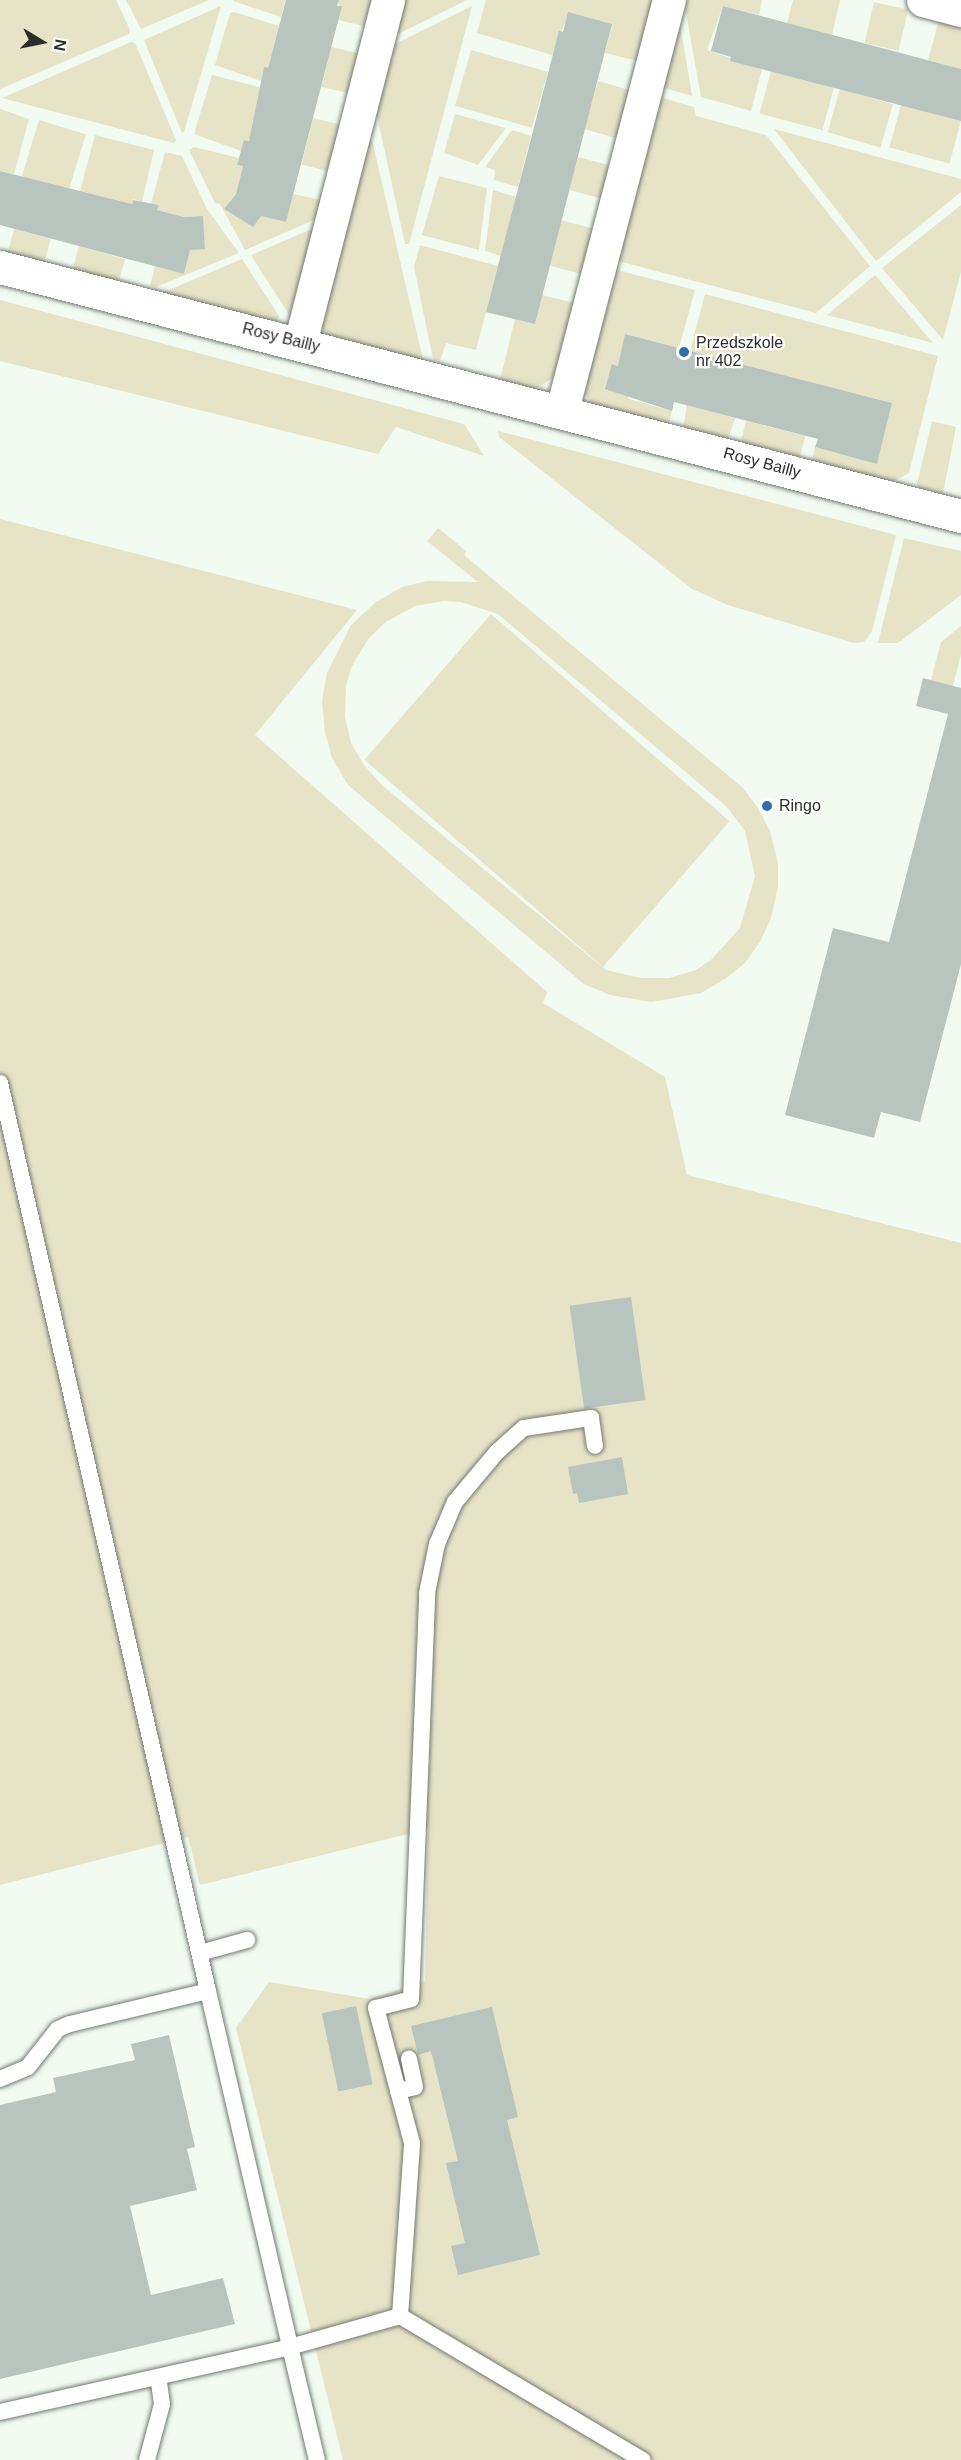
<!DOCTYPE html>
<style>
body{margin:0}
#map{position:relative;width:961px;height:2460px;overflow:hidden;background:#f1fbf1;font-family:Arial,sans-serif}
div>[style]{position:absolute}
.green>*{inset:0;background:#e6e3c7;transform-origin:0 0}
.building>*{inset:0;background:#b8c5be;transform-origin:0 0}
.roads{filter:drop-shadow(0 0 2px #727a71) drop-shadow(0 0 2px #727a71)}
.service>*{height:16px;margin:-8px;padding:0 8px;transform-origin:8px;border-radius:8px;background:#fff}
.minor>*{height:33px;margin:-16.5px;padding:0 16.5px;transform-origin:16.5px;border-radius:16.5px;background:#fff}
.dots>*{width:16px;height:16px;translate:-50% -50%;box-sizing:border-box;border:3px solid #fff;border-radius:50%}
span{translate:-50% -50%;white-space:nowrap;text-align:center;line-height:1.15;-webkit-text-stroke:4.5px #fff;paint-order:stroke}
.street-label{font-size:16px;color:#2a2d29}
.poi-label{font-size:16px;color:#2a2d29}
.left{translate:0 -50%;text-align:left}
.north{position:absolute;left:12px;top:12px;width:60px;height:60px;-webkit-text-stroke:4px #fff;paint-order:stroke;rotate:100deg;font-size:16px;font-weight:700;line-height:24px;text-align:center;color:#2a2d29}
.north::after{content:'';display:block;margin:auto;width:21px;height:27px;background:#2a2d29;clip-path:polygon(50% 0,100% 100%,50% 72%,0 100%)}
</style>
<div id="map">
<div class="green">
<i style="clip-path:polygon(0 0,116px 0,130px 30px,129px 34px,0 89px)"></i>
<i style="clip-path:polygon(126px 0,209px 0,141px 29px)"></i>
<i style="clip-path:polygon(286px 0,281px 17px,233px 1px,233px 0)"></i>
<i style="clip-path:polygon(339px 0,378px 0,368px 27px,338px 20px)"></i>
<i style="clip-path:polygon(403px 0,467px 0,394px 36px)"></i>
<i style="clip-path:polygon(486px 0,658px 0,638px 61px,605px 53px,612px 24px,569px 13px,552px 55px,477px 33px)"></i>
<i style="clip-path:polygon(687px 0,762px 0,759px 15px,723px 6px,707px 50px,762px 69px,751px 111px,701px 97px,685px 7px)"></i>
<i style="clip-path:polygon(793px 0,840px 0,832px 35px,787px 23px)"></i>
<i style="left:874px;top:2px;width:35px;height:42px;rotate:13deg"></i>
<i style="clip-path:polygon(221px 6px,184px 132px,182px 133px,144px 40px)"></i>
<i style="clip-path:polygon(472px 6px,409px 244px,405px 244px,376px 111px,391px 46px)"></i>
<i style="clip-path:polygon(234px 12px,279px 26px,268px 68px,264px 68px,261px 81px,215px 65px,230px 13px)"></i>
<i style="clip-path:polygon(939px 20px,961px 23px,961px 69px,928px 60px)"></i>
<i style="clip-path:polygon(680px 24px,692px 95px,692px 96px,664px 88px)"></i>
<i style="clip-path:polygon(131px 42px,135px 43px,176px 140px,174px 143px,2px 98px)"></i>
<i style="left:331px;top:47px;width:28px;height:41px;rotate:13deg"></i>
<i style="left:471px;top:50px;width:80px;height:58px;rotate:16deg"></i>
<i style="left:771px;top:71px;width:65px;height:44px;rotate:15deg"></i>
<i style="clip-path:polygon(212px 75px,259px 87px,262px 93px,249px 141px,244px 140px,241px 151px,194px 134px)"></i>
<i style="left:598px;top:81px;width:35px;height:50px;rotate:16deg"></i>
<i style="left:840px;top:89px;width:55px;height:45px;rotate:16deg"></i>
<i style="clip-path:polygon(662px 98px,694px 107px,696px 116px,766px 135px,870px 266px,816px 313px,618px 261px)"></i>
<i style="left:901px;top:105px;width:62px;height:44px;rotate:15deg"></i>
<i style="clip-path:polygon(0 109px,29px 119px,14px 174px,0 171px)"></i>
<i style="clip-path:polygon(455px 114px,506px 128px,478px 165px,444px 153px)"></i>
<i style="left:313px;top:118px;width:30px;height:48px;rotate:14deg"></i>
<i style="left:39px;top:120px;width:49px;height:59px;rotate:17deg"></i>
<i style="clip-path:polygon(774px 129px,961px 179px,961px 192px,876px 261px)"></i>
<i style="clip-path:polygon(512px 130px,531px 136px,518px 187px,494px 180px,495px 170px,485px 167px)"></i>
<i style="clip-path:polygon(95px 135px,154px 150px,142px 202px,133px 199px,132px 204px,80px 191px)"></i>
<i style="clip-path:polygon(367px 139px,372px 140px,424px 364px,330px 339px,320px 325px)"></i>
<i style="clip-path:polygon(194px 147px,239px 158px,237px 165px,243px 166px,236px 194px,224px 209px,253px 226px,261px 216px,286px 222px,293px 194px,321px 200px,321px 217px,245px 250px,220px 204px,215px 203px,189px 150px)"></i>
<i style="clip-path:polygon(165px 152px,182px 156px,207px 209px,239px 253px,156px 287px,150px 286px,155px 266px,184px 274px,190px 250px,205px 248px,202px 216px,184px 217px,157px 210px,158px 205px,151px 204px)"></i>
<i style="left:578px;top:157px;width:35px;height:34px;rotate:15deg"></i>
<i style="clip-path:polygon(439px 176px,487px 188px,479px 250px,422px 235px)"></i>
<i style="clip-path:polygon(493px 190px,516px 197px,501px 256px,485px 251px)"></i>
<i style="clip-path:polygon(961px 205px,961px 272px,943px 340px,882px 268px)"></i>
<i style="left:561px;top:220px;width:35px;height:47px;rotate:15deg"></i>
<i style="clip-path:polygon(319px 226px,291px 318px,251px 255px)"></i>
<i style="left:14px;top:229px;width:38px;height:29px;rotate:15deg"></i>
<i style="clip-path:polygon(420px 245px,498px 266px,476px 350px,446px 343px,440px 361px,433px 359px,414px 267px)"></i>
<i style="left:79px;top:246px;width:48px;height:28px;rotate:16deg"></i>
<i style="clip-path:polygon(242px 259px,279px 316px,277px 322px,271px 324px,157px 295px)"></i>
<i style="clip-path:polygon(617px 270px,695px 290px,679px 348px,625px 334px,620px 366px,612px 364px,629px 399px,672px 411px,668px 428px,591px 403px,584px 392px)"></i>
<i style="clip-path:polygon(875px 275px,933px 343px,827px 315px)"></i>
<i style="clip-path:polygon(705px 294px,938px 356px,909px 473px,892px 482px,812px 461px,815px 447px,877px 463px,892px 403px,690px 351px)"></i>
<i style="clip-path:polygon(542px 295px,575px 303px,557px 375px,539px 387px,523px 390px,499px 384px,515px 319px,535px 324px)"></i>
<i style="clip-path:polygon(0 300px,464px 424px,484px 456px,396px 427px,378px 454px,0 361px)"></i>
<i style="clip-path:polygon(687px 405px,735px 418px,728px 440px,683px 430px)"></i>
<i style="left:746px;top:421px;width:61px;height:26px;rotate:14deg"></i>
<i style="clip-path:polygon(932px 421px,956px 427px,943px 494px,919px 489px,917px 484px)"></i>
<i style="clip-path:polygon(498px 431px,896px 535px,872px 631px,864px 642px,854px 643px,728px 605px,692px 589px,499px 437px)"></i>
<i style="clip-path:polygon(0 519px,357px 610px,255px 735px,547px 992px,543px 1003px,665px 1077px,687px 1175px,961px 1243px,961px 2460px,343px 2460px,236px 2028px,269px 1982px,370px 1999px,425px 1981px,428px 1829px,200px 1885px,188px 1837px,0 1885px)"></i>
<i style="clip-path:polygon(evenodd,438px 528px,466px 551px,464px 555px,743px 788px,758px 808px,770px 831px,778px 863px,778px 887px,771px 918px,760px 942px,745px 963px,725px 979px,701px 993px,651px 1002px,610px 995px,584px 984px,348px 785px,332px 758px,325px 732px,322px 701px,327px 673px,351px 625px,376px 602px,402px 587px,427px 581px,478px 582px,427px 541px,438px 528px,444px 601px,461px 602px,498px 614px,727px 807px,745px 831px,755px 876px,740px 928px,712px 959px,696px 970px,669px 978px,641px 978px,606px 970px,383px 786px,364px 765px,351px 743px,345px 717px,346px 686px,352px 666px,369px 638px,386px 622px,415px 606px,444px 601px)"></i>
<i style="clip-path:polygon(904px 538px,961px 551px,961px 595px,898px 643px,878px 643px)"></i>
<i style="left:491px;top:614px;width:316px;height:193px;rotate:41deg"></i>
<i style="clip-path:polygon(961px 626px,961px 655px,953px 686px,931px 680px,941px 642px)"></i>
</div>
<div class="building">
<i style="clip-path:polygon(286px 0,339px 0,337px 6px,342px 6px,286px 222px,261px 216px,253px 227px,224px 209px,236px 194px,243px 166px,237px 165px,244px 140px,249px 141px,264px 67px,268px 68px)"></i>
<i style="clip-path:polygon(723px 6px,961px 69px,961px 121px,730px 61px,731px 57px,711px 51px)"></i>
<i style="clip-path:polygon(568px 12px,612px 24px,535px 324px,486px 312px,559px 31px,563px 32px)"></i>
<i style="clip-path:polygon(0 171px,132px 204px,133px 200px,159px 205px,157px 210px,184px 217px,203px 216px,205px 249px,190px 250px,184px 274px,0 225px)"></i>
<i style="clip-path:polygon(625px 334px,892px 403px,877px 464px,815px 447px,818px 439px,674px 402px,672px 411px,605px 389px,612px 364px,618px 366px)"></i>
<i style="clip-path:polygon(923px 678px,961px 688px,961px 964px,920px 1122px,881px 1112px,874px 1138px,785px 1115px,833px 928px,889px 942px,948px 714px,916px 706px)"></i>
<i style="left:631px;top:1297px;width:104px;height:62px;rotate:82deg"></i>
<i style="clip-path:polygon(622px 1457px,628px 1494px,579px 1503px,577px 1493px,573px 1494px,568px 1467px)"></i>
<i style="left:356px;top:2006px;width:80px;height:35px;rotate:78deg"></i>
<i style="clip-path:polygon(492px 2007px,518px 2117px,507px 2120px,540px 2255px,458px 2275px,451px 2246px,465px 2243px,446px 2163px,458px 2161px,431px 2051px,418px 2055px,411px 2026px)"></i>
<i style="clip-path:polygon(169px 2035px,195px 2147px,187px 2149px,197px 2190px,130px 2206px,151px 2295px,223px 2278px,235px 2324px,0 2379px,0 2105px,56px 2092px,53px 2078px,135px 2060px,131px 2044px)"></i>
</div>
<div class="roads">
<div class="service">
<i style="left:0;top:1083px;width:932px;rotate:77.1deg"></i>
<i style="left:200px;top:1953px;width:49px;rotate:-15.5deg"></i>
<i style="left:0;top:2079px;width:30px;rotate:-23deg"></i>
<i style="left:28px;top:2067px;width:48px;rotate:-51.7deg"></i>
<i style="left:58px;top:2029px;width:13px;rotate:-23deg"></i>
<i style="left:70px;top:2024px;width:142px;rotate:-13.4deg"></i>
<i style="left:208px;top:1991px;width:365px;rotate:77deg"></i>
<i style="left:290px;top:2347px;width:114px;rotate:-15.7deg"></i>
<i style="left:400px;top:2316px;width:173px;rotate:-86deg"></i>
<i style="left:412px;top:2143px;width:140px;rotate:-104.9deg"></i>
<i style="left:376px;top:2008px;width:36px;rotate:-14deg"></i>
<i style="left:411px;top:1999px;width:406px;rotate:-87.7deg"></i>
<i style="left:427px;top:1593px;width:50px;rotate:-78.5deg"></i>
<i style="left:437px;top:1544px;width:46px;rotate:-66.8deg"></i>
<i style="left:455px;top:1502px;width:65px;rotate:-50deg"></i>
<i style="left:497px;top:1452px;width:36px;rotate:-42deg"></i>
<i style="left:524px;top:1428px;width:68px;rotate:-8.5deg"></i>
<i style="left:591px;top:1418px;width:28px;rotate:82deg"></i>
<i style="left:398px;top:2091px;width:17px;rotate:-13deg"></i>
<i style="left:415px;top:2087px;width:29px;rotate:-102deg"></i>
<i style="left:400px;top:2316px;width:282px;rotate:30.7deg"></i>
<i style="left:0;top:2412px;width:297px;rotate:-12.6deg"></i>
<i style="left:290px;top:2347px;width:116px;rotate:76.6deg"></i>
<i style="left:147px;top:2460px;width:58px;rotate:-75deg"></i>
<i style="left:162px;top:2404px;width:27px;rotate:-98deg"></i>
</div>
<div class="minor">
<i style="left:923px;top:0;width:39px;rotate:15deg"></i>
<i style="left:0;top:267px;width:993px;rotate:14.53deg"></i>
<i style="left:300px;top:343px;width:354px;rotate:-75.6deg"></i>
<i style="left:562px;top:410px;width:424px;rotate:-75.4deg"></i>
</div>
</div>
<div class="dots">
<i style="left:684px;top:352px;background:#3070a7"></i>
<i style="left:767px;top:806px;background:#3070a7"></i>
</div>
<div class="street-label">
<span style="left:281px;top:338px;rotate:14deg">Rosy Bailly</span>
<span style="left:762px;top:463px;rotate:15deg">Rosy Bailly</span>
</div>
<div class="poi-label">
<span class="left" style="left:696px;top:352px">Przedszkole<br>nr 402</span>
<span class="left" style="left:779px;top:806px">Ringo</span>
</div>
<div class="north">N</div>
</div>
